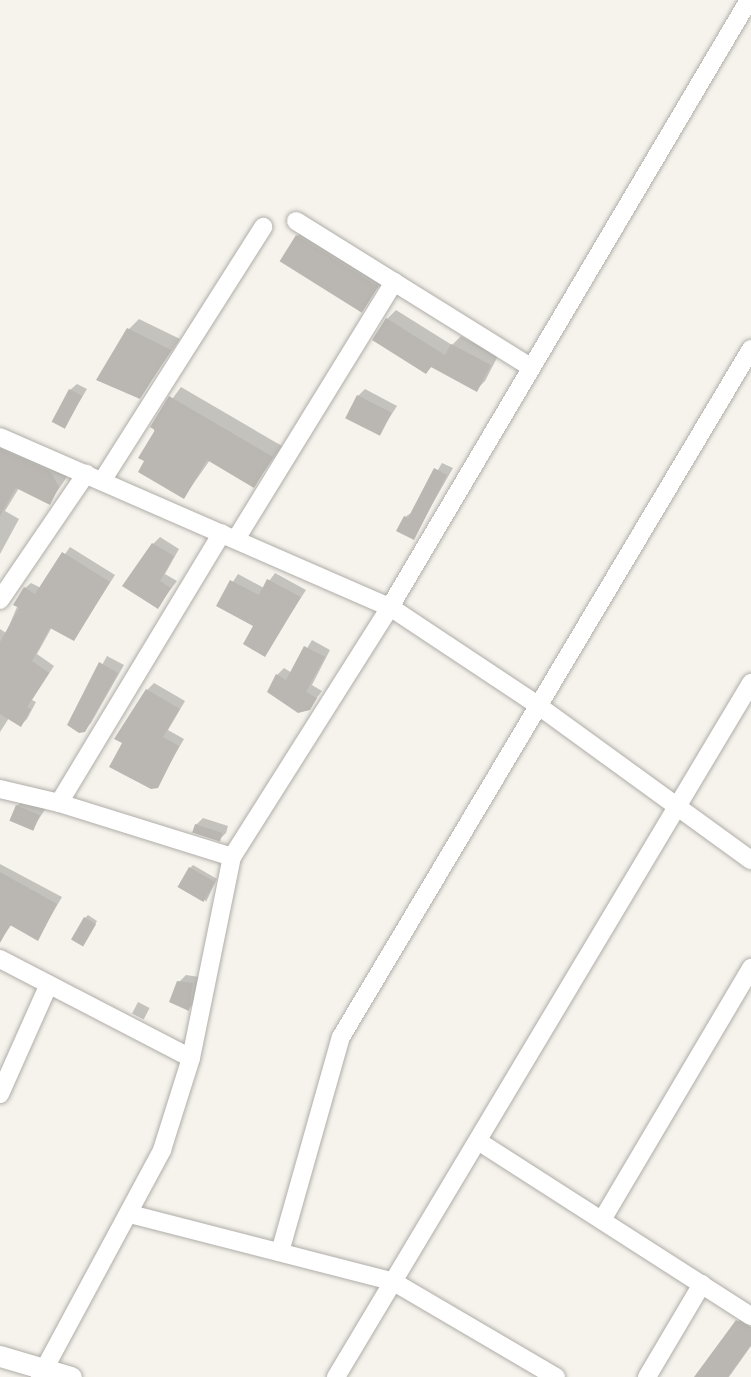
<!DOCTYPE html>
<style>
body{margin:0}
#map{position:relative;width:751px;height:1377px;overflow:hidden;background:#f6f3ed;font-family:"Varela Round",sans-serif}
div>[style]{position:absolute}
.shadow>*{inset:0;background:#0003;transform-origin:0 0}
.building>*{inset:0;background:#bab7b2;transform-origin:0 0}
.roads{filter:drop-shadow(0 0 2px #b0ada8) drop-shadow(0 0 2px #b0ada8)}
.minor>*{height:18px;margin:-9px;padding:0 9px;transform-origin:9px;border-radius:9px;background:#fff}
.tertiary>*{height:21px;margin:-10.5px;padding:0 10.5px;transform-origin:10.5px;border-radius:10.5px;background:#fff}
span{translate:-50% -50%;white-space:nowrap;text-align:center;line-height:1.15;-webkit-text-stroke:6px #f6f3ed;paint-order:stroke}
</style>
<div id="map">
<div class="shadow">
<i style="clip-path:polygon(308px 226px,387px 275px,363px 308px,297px 236px)"></i>
<i style="clip-path:polygon(396px 310px,452px 345px,461px 336px,498px 356px,485px 381px,477px 389px,432px 366px,426px 372px,387px 319px)"></i>
<i style="clip-path:polygon(139px 319px,180px 339px,140px 397px,129px 329px)"></i>
<i style="clip-path:polygon(77px 384px,87px 389px,65px 426px,70px 390px)"></i>
<i style="clip-path:polygon(181px 387px,282px 446px,254px 486px,210px 460px,184px 497px,152px 426px)"></i>
<i style="clip-path:polygon(365px 389px,397px 406px,379px 434px,358px 396px)"></i>
<i style="clip-path:polygon(0 433px,60px 463px,67px 477px,49px 503px,19px 488px,5px 511px,19px 519px,0 554px)"></i>
<i style="clip-path:polygon(442px 463px,453px 468px,413px 538px,405px 517px,414px 511px)"></i>
<i style="clip-path:polygon(160px 537px,179px 549px,165px 574px,177px 581px,158px 606px,153px 544px)"></i>
<i style="clip-path:polygon(70px 547px,115px 575px,74px 639px,52px 627px,37px 654px,54px 666px,32px 700px,36px 702px,27px 719px,21px 725px,9px 718px,0 732px,0 629px,6px 633px,25px 588px,31px 583px,41px 588px)"></i>
<i style="clip-path:polygon(275px 573px,306px 590px,265px 654px,256px 626px,218px 605px,238px 574px,264px 588px)"></i>
<i style="clip-path:polygon(312px 640px,330px 650px,312px 685px,322px 691px,309px 708px,277px 675px,284px 668px,292px 673px)"></i>
<i style="clip-path:polygon(107px 656px,124px 665px,91px 723px,84px 731px,69px 725px)"></i>
<i style="clip-path:polygon(154px 683px,185px 701px,168px 730px,184px 739px,157px 786px,147px 690px)"></i>
<i style="clip-path:polygon(24px 799px,46px 808px,33px 828px,17px 806px)"></i>
<i style="clip-path:polygon(203px 818px,228px 826px,226px 833px,220px 839px,196px 825px)"></i>
<i style="clip-path:polygon(0 864px,62px 897px,38px 938px,12px 924px,0 941px)"></i>
<i style="clip-path:polygon(193px 865px,217px 879px,206px 902px,190px 868px)"></i>
<i style="clip-path:polygon(88px 915px,97px 921px,85px 941px,85px 918px)"></i>
<i style="clip-path:polygon(186px 975px,199px 977px,195px 1002px,189px 1009px,179px 982px)"></i>
<i style="left:138px;top:1002px;width:13px;height:13px;rotate:27deg"></i>
<i style="clip-path:polygon(747px 1310px,751px 1346px,729px 1377px,696px 1377px)"></i>
</div>
<div class="building">
<i style="left:296px;top:235px;width:97px;height:31px;rotate:32deg"></i>
<i style="clip-path:polygon(386px 318px,445px 355px,451px 344px,491px 365px,477px 392px,431px 367px,426px 374px,372px 340px)"></i>
<i style="clip-path:polygon(127px 328px,171px 350px,140px 399px,96px 380px)"></i>
<i style="left:69px;top:389px;width:15px;height:37px;rotate:28deg"></i>
<i style="left:357px;top:395px;width:39px;height:26px;rotate:27deg"></i>
<i style="clip-path:polygon(169px 396px,273px 457px,254px 488px,207px 460px,184px 499px,138px 472px,144px 461px,138px 458px,155px 430px,150px 427px)"></i>
<i style="clip-path:polygon(0 449px,51px 472px,59px 487px,50px 505px,16px 488px,0 516px)"></i>
<i style="clip-path:polygon(434px 468px,447px 475px,414px 540px,396px 531px,404px 516px,408px 518px)"></i>
<i style="clip-path:polygon(152px 543px,174px 556px,160px 581px,171px 588px,158px 609px,122px 586px)"></i>
<i style="clip-path:polygon(62px 552px,110px 582px,74px 641px,50px 628px,32px 661px,49px 673px,27px 707px,31px 709px,21px 727px,0 714px,0 642px,19px 608px,13px 605px,24px 587px,35px 594px)"></i>
<i style="clip-path:polygon(267px 579px,301px 597px,265px 657px,243px 644px,253px 626px,216px 606px,230px 580px,259px 595px)"></i>
<i style="clip-path:polygon(304px 646px,325px 657px,306px 692px,317px 698px,310px 710px,298px 713px,267px 692px,276px 674px,286px 680px)"></i>
<i style="clip-path:polygon(99px 662px,118px 673px,85px 732px,79px 733px,67px 725px)"></i>
<i style="clip-path:polygon(146px 689px,180px 709px,163px 737px,179px 746px,158px 788px,151px 789px,109px 767px,122px 743px,114px 739px)"></i>
<i style="left:16px;top:805px;width:26px;height:17px;rotate:23deg"></i>
<i style="left:195px;top:824px;width:29px;height:9px;rotate:18deg"></i>
<i style="left:189px;top:867px;width:30px;height:23px;rotate:30deg"></i>
<i style="clip-path:polygon(0 872px,57px 904px,38px 941px,10px 925px,0 943px)"></i>
<i style="left:84px;top:917px;width:14px;height:26px;rotate:30deg"></i>
<i style="clip-path:polygon(177px 981px,193px 983px,189px 1011px,169px 1002px)"></i>
<i style="clip-path:polygon(736px 1320px,751px 1327px,751px 1345px,728px 1377px,694px 1377px)"></i>
</div>
<div class="roads">
<div class="minor">
<i style="left:296px;top:221px;width:274px;rotate:31.9deg"></i>
<i style="left:0;top:437px;width:425px;rotate:23.6deg"></i>
<i style="left:390px;top:607px;width:175px;rotate:33.6deg"></i>
<i style="left:536px;top:704px;width:266px;rotate:36deg"></i>
<i style="left:102px;top:481px;width:301px;rotate:-57.6deg"></i>
<i style="left:236px;top:539px;width:302px;rotate:-58.4deg"></i>
<i style="left:0;top:600px;width:153px;rotate:-55.7deg"></i>
<i style="left:0;top:789px;width:61px;rotate:13.3deg"></i>
<i style="left:59px;top:803px;width:181px;rotate:17.3deg"></i>
<i style="left:59px;top:803px;width:315px;rotate:-58.9deg"></i>
<i style="left:0;top:959px;width:215px;rotate:27.4deg"></i>
<i style="left:0;top:1094px;width:120px;rotate:-66deg"></i>
<i style="left:478px;top:1141px;width:324px;rotate:32.7deg"></i>
<i style="left:130px;top:1214px;width:273px;rotate:14.4deg"></i>
<i style="left:394px;top:1282px;width:188px;rotate:30.4deg"></i>
<i style="left:602px;top:1220px;width:293px;rotate:-59.4deg"></i>
<i style="left:280px;top:1252px;width:223px;rotate:-74.2deg"></i>
<i style="left:341px;top:1037px;width:801px;rotate:-59.21deg"></i>
<i style="left:40px;top:1377px;width:258px;rotate:-61.7deg"></i>
<i style="left:162px;top:1150px;width:96px;rotate:-72.5deg"></i>
<i style="left:191px;top:1058px;width:205px;rotate:-78.5deg"></i>
<i style="left:232px;top:857px;width:296px;rotate:-57.7deg"></i>
<i style="left:390px;top:607px;width:705px;rotate:-59.4deg"></i>
<i style="left:336px;top:1377px;width:809px;rotate:-59.12deg"></i>
<i style="left:647px;top:1377px;width:108px;rotate:-59.4deg"></i>
</div>
<div class="tertiary">
<i style="left:0;top:1356px;width:74px;rotate:16.5deg"></i>
</div>
</div>
</div>
